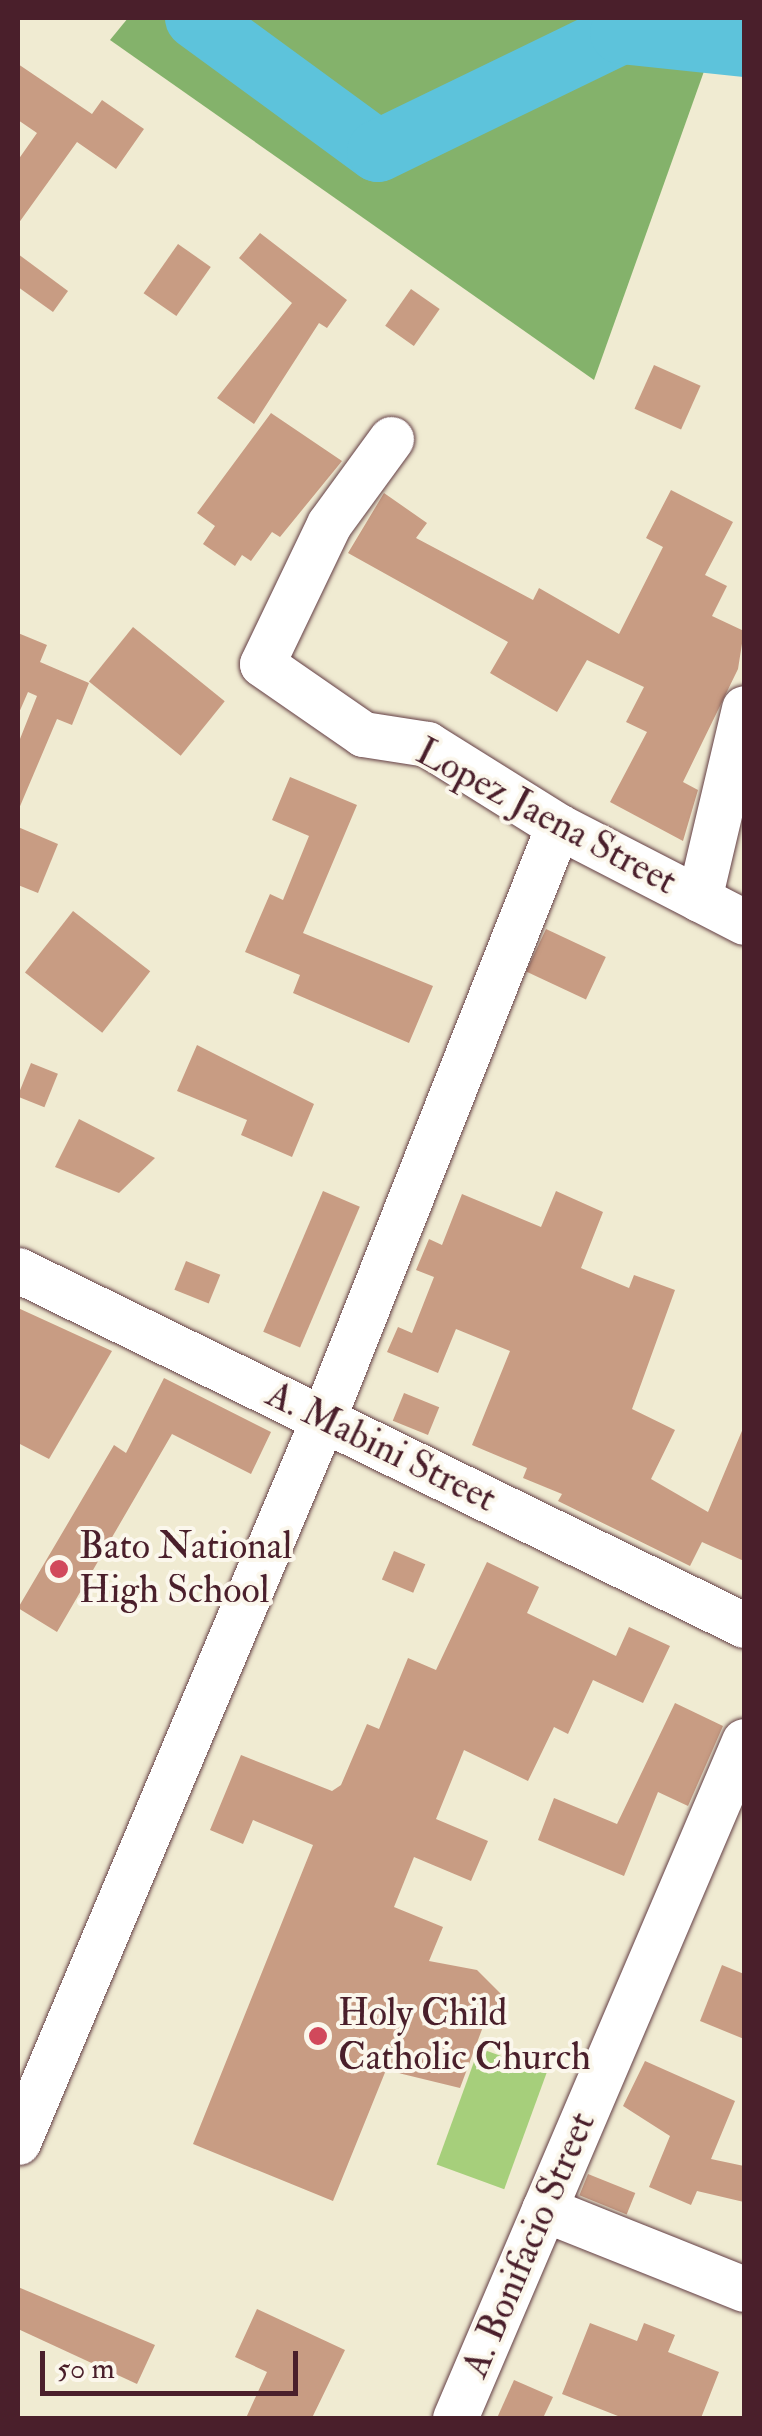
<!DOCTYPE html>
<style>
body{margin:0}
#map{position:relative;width:762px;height:2436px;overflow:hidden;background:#f0ebd2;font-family:"IM FELL Double Pica",serif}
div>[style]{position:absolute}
.green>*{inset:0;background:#a6cf7b;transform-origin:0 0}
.forest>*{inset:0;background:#84b26b}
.river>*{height:62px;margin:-31px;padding:0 31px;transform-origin:31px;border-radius:31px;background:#5dc3db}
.building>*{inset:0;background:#c89c83;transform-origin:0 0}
.roads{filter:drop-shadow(0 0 2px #633e44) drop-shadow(0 0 2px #633e44)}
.minor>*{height:45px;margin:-22.5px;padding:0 22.5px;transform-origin:22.5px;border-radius:22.5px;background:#fff}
.dots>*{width:28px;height:28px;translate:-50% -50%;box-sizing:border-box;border:5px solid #fbf7ec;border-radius:50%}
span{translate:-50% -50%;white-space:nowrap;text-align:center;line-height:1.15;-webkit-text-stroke:8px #fbf7ec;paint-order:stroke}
.street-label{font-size:38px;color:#4a1f2b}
.poi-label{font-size:38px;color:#4a1f2b}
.left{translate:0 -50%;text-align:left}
.frame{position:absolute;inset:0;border:20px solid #4a1f2b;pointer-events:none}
.scale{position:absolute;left:40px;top:2351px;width:258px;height:45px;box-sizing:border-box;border:5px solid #4a1f2b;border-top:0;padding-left:12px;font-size:30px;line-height:35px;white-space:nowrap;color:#4a1f2b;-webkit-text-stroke:8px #fbf7ec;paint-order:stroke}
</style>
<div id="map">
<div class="green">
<i style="left:479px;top:2048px;width:72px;height:124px;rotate:20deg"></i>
</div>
<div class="forest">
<i style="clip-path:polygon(128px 18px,723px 18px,594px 380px,110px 40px)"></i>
</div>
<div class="river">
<i style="left:196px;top:18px;width:225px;rotate:36.2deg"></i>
<i style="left:378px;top:151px;width:270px;rotate:-25.9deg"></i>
<i style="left:621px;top:33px;width:124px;rotate:6deg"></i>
</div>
<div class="building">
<i style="clip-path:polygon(18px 64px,92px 114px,102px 100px,144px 129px,116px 169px,77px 142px,18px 224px,18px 160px,37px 133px,18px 120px)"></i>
<i style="clip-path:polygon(260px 233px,347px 300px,327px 328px,319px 323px,254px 424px,217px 398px,292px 303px,239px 258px)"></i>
<i style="left:178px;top:244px;width:40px;height:60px;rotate:35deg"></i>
<i style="clip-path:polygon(18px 254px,68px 291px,53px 312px,18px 287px)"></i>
<i style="left:411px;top:289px;width:35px;height:45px;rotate:35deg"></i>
<i style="left:654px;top:365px;width:51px;height:48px;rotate:24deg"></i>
<i style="clip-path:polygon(271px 413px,342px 461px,280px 537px,272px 532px,251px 561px,242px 555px,235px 566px,203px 544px,215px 526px,197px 513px)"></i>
<i style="clip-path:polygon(671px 490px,733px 522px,705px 575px,727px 586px,712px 616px,744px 631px,738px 669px,683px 782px,698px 790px,683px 841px,610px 802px,647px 732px,626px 722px,644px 687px,587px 660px,557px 712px,490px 673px,508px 642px,348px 553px,384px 493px,427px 523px,416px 538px,533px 600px,539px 588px,619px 634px,663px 547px,646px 538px)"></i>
<i style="left:133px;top:627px;width:118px;height:70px;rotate:39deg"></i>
<i style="clip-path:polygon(18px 633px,47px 645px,40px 662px,89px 683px,72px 725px,57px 719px,18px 811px,18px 744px,37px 696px,28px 692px,18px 715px)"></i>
<i style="clip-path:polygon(290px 777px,357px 805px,303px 933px,433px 986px,409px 1043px,293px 993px,300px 975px,245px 952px,270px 894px,283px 900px,309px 836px,272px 820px)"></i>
<i style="clip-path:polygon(18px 827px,58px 844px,38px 893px,18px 885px)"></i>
<i style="left:73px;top:911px;width:98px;height:78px;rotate:38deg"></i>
<i style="left:546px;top:929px;width:66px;height:47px;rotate:25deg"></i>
<i style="clip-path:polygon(197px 1045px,314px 1104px,292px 1157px,241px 1135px,247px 1120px,177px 1091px)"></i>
<i style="left:31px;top:1063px;width:29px;height:36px;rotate:22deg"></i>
<i style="clip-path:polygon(79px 1119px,155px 1158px,119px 1193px,55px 1167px)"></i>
<i style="left:323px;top:1191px;width:40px;height:153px;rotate:23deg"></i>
<i style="clip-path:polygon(556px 1191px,603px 1212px,581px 1268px,629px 1288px,634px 1275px,675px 1290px,632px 1409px,675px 1430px,651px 1479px,708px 1512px,744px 1426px,744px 1561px,702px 1542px,690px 1566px,558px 1501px,562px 1494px,523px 1478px,527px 1468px,472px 1445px,510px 1351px,456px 1329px,438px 1373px,387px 1352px,398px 1327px,412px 1333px,434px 1277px,416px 1270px,429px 1239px,442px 1245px,462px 1194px,541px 1227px)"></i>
<i style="left:186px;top:1261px;width:37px;height:31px;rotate:22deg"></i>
<i style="clip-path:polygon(18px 1308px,112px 1351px,49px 1459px,18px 1443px)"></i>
<i style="clip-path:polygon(164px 1378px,271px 1432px,251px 1474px,172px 1434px,57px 1632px,18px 1608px,114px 1445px,126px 1453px)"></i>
<i style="left:404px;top:1393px;width:38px;height:30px;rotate:22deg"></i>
<i style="left:394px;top:1551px;width:34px;height:31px;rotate:23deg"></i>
<i style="clip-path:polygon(487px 1562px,539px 1587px,527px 1613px,616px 1656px,629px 1627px,670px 1646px,643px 1703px,593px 1680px,568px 1734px,554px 1727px,528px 1781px,464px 1750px,436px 1819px,488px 1841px,471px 1881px,414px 1857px,394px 1907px,443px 1927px,429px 1961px,477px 1970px,501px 1994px,495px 2018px,487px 2016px,460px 2088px,386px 2070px,333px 2201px,193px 2144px,313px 1845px,253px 1820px,243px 1844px,210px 1830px,241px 1755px,332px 1791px,341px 1785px,367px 1724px,379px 1729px,408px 1658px,436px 1670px)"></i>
<i style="clip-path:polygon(675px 1703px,723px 1726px,688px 1806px,658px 1792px,624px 1876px,538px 1840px,554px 1798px,617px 1824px)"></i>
<i style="clip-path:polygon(722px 1965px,744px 1974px,744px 2039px,700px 2021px)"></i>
<i style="clip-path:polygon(645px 2061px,735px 2101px,711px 2159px,744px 2166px,744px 2202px,697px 2191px,691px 2205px,649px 2187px,670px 2136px,623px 2106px)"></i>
<i style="left:588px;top:2174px;width:51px;height:23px;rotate:22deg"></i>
<i style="clip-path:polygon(18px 2287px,155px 2345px,137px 2384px,18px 2329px)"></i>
<i style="clip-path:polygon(257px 2309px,345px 2350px,312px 2418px,246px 2418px,267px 2372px,235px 2357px)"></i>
<i style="clip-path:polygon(590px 2323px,637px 2341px,644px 2323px,675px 2335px,668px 2352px,719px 2372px,701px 2418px,623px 2418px,562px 2394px)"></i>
<i style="clip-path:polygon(514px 2380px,553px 2397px,543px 2418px,497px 2418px)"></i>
</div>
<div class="roads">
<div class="minor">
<i style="left:391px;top:439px;width:105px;rotate:126.1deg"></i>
<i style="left:329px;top:524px;width:155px;rotate:115.6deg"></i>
<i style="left:262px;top:664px;width:123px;rotate:34.7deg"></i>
<i style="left:363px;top:734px;width:65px;rotate:8.9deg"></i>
<i style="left:427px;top:744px;width:155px;rotate:32deg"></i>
<i style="left:558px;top:826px;width:209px;rotate:27.3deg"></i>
<i style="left:699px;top:899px;width:196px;rotate:-76.7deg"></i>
<i style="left:18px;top:1270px;width:808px;rotate:26.06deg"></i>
<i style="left:18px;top:2142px;width:785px;rotate:-67.13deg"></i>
<i style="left:323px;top:1419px;width:638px;rotate:-68.38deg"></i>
<i style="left:544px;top:2209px;width:215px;rotate:21.8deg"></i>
<i style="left:455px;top:2418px;width:736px;rotate:-66.88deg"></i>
</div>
</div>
<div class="dots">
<i style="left:59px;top:1569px;background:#d1495b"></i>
<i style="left:318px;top:2036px;background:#d1495b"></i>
</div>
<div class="street-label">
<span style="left:546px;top:817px;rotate:28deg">Lopez Jaena Street</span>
<span style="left:381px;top:1447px;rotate:26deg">A. Mabini Street</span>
<span style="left:529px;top:2245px;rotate:-67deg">A. Bonifacio Street</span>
</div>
<div class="poi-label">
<span class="left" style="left:79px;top:1569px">Bato National<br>High School</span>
<span class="left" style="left:338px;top:2036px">Holy Child<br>Catholic Church</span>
</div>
<div class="frame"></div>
<div class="scale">50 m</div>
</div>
